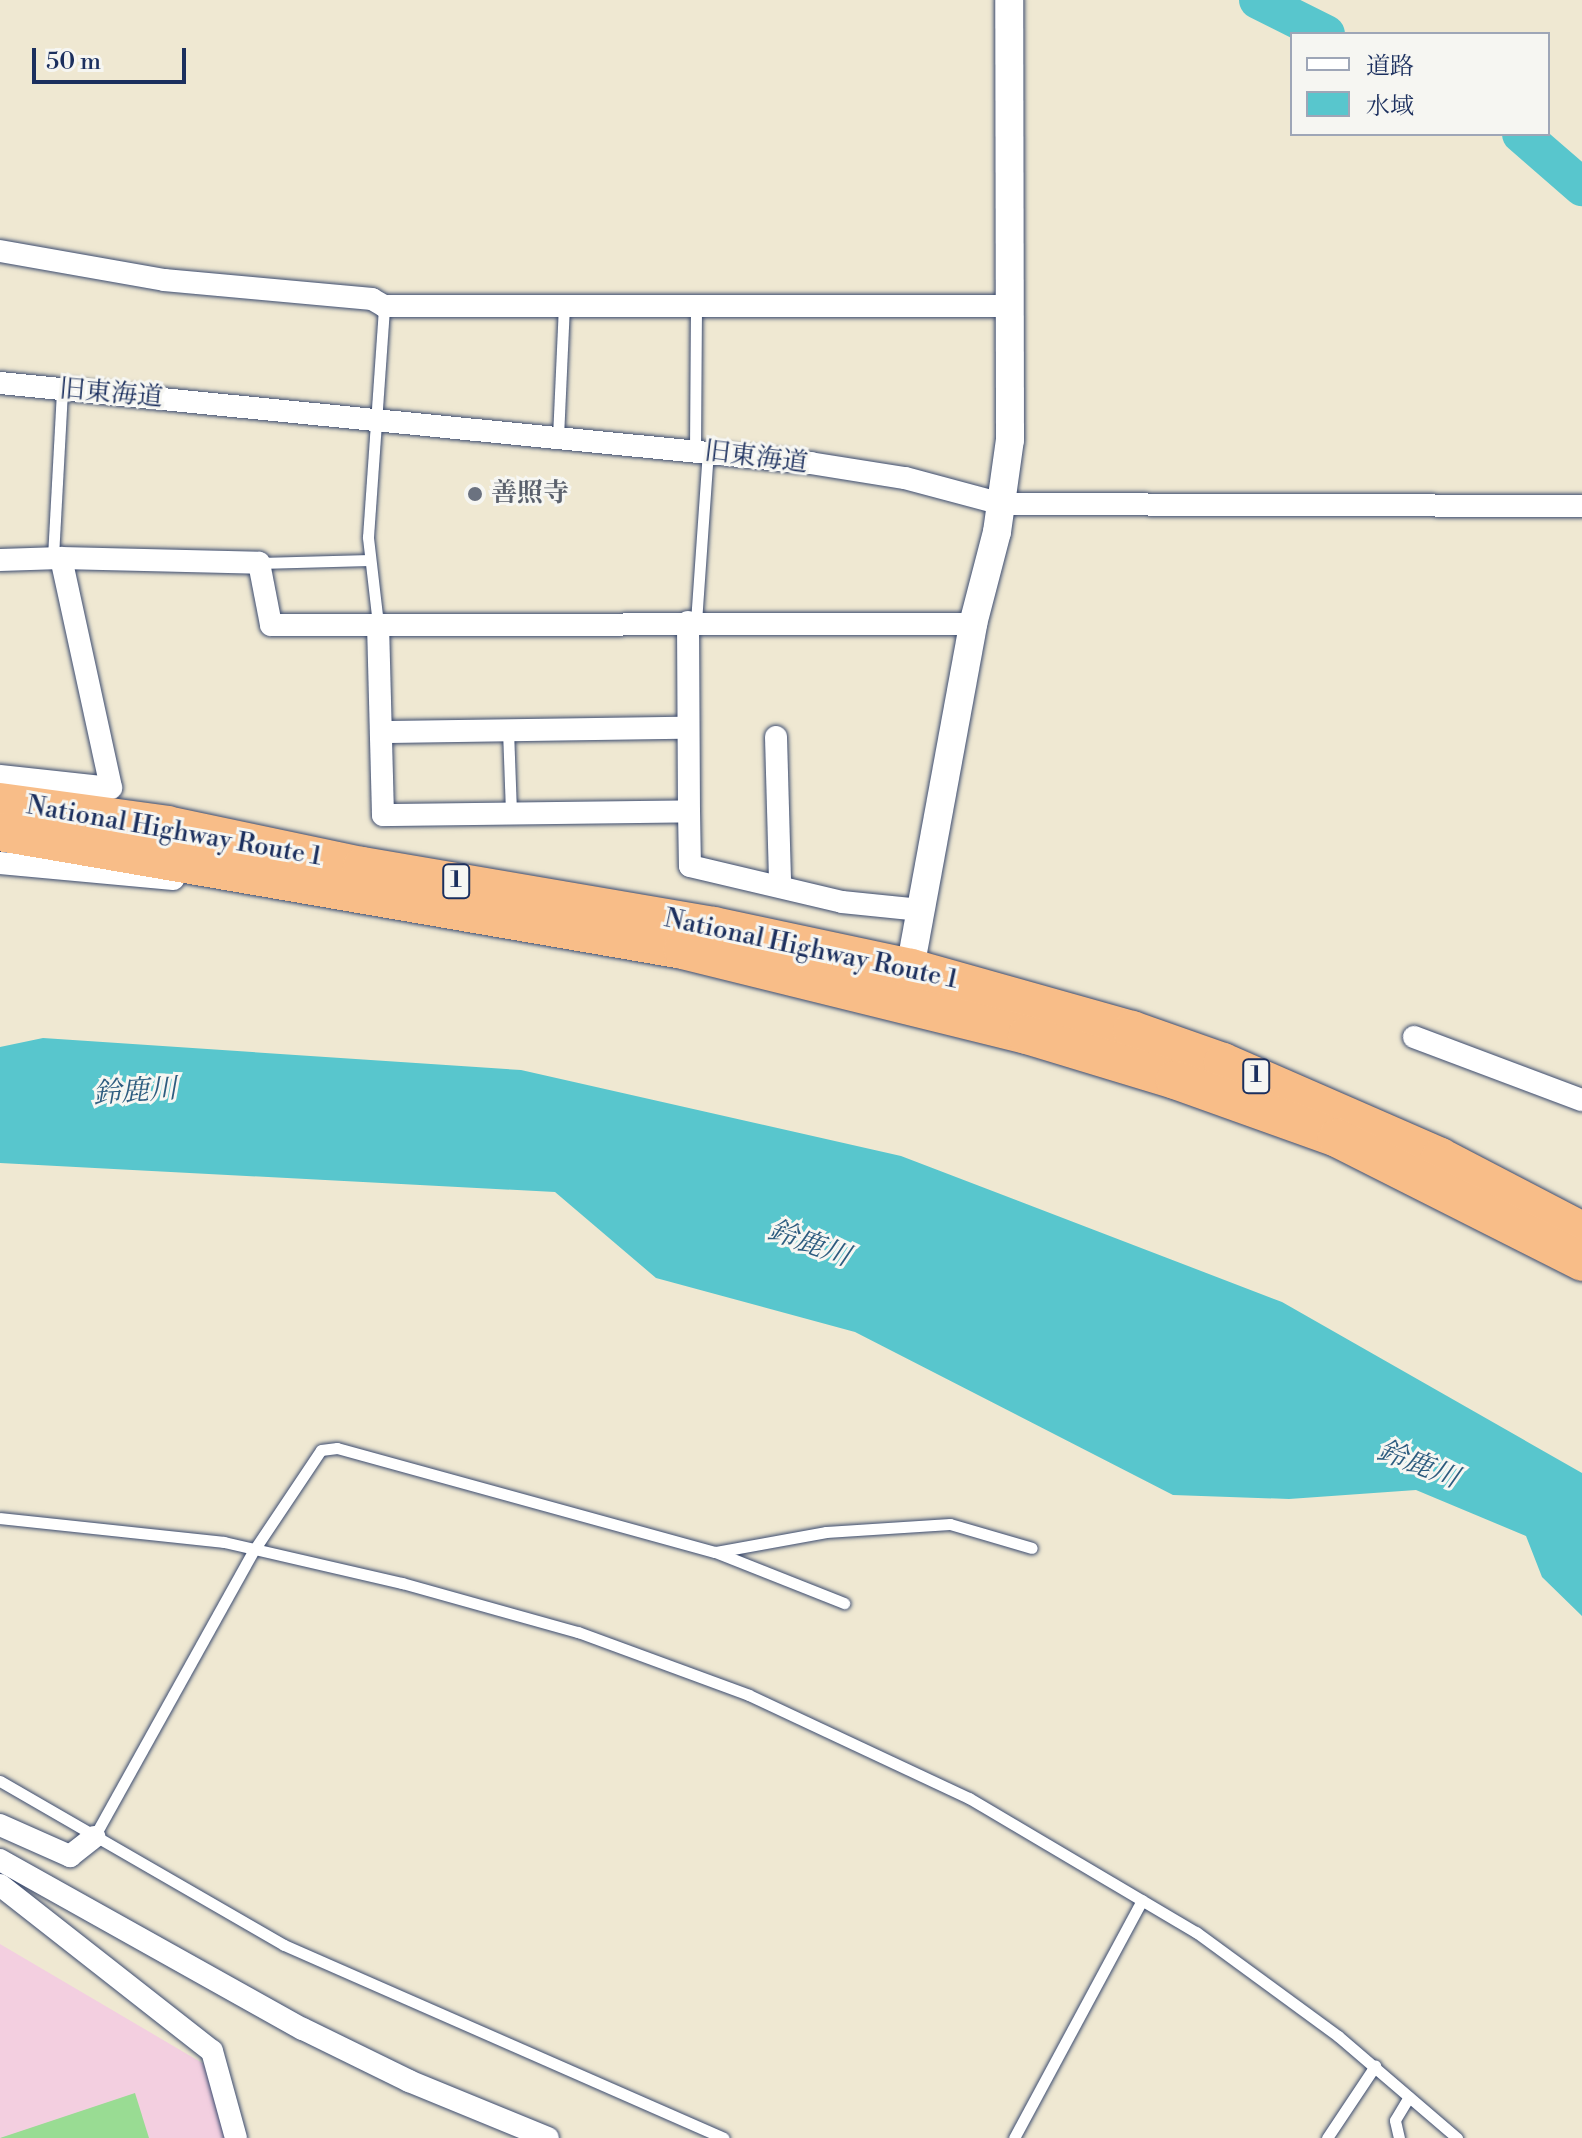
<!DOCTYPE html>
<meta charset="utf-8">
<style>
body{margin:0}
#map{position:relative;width:1582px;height:2138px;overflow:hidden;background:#efe8d2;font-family:"Libre Bodoni","Noto Serif JP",serif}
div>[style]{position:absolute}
.built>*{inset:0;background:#f3cfe0}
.green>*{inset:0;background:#99dc93}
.water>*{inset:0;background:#58c6cd}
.river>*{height:38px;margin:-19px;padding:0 19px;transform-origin:19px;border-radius:19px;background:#58c6cd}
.roads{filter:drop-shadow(0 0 2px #3b4b6f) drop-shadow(0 0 2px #3b4b6f)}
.service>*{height:11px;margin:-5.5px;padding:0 5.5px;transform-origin:5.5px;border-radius:5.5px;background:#fff}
.minor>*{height:22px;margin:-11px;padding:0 11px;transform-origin:11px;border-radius:11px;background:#fff}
.tertiary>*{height:28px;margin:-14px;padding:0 14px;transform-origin:14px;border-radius:14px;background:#fff}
.trunk>*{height:38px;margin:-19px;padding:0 19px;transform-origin:19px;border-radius:19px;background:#f8bd88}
.dots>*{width:22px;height:22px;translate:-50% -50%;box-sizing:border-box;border:4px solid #f6f6f2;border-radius:50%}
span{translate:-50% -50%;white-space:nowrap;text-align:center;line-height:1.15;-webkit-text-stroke:6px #f6f6f2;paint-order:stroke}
.shield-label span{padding:2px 6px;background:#f6f6f2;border:2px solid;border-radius:6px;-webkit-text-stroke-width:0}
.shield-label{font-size:24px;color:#1b2f5e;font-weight:700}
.street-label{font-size:26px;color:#1b2f5e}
.worship-label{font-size:26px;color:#5b616d;font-weight:700}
.left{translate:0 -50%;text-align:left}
.water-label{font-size:28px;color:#2d5c7f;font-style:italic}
.legend{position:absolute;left:1290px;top:32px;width:260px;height:104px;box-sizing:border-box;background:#f6f6f2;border:2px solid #9ea6b7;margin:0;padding:10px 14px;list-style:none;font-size:24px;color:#1b2f5e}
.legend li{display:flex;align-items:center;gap:16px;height:40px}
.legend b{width:40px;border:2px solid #9ea6b7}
.scale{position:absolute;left:32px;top:48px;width:154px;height:36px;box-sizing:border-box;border:4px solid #1b2f5e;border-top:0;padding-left:10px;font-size:24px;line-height:28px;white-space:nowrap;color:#1b2f5e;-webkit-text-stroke:6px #f6f6f2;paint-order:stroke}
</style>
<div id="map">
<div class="built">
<i style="clip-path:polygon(0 1944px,204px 2064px,227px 2138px,0 2138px)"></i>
</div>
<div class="green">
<i style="clip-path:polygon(135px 2093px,149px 2138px,0 2138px)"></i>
</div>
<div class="water">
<i style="clip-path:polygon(43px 1038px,521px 1070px,901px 1156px,1282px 1302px,1582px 1473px,1582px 1616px,1542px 1577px,1526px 1536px,1416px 1490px,1289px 1499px,1173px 1495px,855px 1332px,656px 1278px,555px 1192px,0 1163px,0 1047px)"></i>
</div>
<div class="river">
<i style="left:1258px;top:0;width:76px;rotate:26.6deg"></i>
<i style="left:1521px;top:134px;width:81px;rotate:41deg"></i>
</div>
<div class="roads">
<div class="service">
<i style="left:558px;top:437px;width:133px;rotate:-87.4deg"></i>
<i style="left:695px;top:450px;width:145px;rotate:-89.6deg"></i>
<i style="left:53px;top:557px;width:167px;rotate:-86.9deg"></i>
<i style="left:259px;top:563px;width:111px;rotate:-1.5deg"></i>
<i style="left:696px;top:622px;width:170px;rotate:-86deg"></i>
<i style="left:378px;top:624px;width:88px;rotate:-96.6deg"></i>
<i style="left:368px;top:537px;width:232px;rotate:-86deg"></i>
<i style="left:508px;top:730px;width:81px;rotate:87.9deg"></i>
<i style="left:0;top:1518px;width:225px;rotate:6.1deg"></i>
<i style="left:224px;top:1542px;width:183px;rotate:13deg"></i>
<i style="left:402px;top:1583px;width:183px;rotate:15.6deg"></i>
<i style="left:578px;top:1632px;width:182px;rotate:20.2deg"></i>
<i style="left:749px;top:1695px;width:243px;rotate:25.1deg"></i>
<i style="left:969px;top:1798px;width:264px;rotate:30.6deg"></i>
<i style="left:1196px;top:1932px;width:176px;rotate:36.2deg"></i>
<i style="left:1338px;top:2036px;width:157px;rotate:40.6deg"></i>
<i style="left:716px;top:1552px;width:112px;rotate:-10.3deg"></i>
<i style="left:826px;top:1532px;width:124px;rotate:-3.7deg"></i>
<i style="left:950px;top:1524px;width:85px;rotate:16.3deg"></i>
<i style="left:0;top:1781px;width:328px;rotate:30deg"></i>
<i style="left:284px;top:1945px;width:480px;rotate:23.7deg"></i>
<i style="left:94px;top:1837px;width:329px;rotate:-60.9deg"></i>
<i style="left:254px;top:1550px;width:120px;rotate:-56.2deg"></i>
<i style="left:321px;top:1450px;width:16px;rotate:-7deg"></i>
<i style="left:337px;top:1448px;width:392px;rotate:15.4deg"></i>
<i style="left:715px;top:1552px;width:139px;rotate:21.6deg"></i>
<i style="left:1014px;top:2138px;width:270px;rotate:-61.7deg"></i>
<i style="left:1327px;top:2138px;width:87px;rotate:-56.3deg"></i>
<i style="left:1399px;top:2138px;width:18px;rotate:-103deg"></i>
<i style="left:1395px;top:2120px;width:27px;rotate:-59deg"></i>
</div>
<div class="minor">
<i style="left:0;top:251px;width:167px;rotate:10deg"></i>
<i style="left:164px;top:280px;width:209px;rotate:5.2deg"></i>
<i style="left:372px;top:299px;width:14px;rotate:30deg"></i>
<i style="left:384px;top:306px;width:628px"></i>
<i style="left:0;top:383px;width:814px;rotate:5.64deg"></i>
<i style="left:810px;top:463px;width:96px;rotate:9deg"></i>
<i style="left:905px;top:478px;width:100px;rotate:15deg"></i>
<i style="left:1002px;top:504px;width:580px;rotate:0.2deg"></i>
<i style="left:61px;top:558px;width:198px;rotate:1.4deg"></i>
<i style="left:259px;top:563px;width:63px;rotate:79deg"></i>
<i style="left:271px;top:625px;width:702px;rotate:-0.08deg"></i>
<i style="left:0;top:560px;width:61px;rotate:-1.9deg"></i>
<i style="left:61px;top:558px;width:235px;rotate:77.7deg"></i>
<i style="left:111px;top:788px;width:112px;rotate:-173.8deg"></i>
<i style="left:378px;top:624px;width:191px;rotate:88.5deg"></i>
<i style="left:383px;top:815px;width:306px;rotate:-0.7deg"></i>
<i style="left:689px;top:811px;width:189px;rotate:-90.3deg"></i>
<i style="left:383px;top:732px;width:305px;rotate:-0.8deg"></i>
<i style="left:776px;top:737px;width:147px;rotate:88.4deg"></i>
<i style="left:689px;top:811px;width:55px;rotate:89deg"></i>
<i style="left:690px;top:866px;width:156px;rotate:13.3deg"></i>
<i style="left:842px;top:902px;width:79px;rotate:5.8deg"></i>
<i style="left:0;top:863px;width:174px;rotate:5.3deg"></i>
<i style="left:1414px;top:1037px;width:179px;rotate:20.6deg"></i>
<i style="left:0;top:1825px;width:77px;rotate:23.9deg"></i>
<i style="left:70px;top:1856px;width:31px;rotate:-38deg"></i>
<i style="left:0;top:1860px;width:347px;rotate:29.2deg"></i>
<i style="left:303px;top:2029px;width:118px;rotate:26.1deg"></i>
<i style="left:409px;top:2081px;width:150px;rotate:22.3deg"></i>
<i style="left:0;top:1885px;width:269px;rotate:38.1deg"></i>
<i style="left:212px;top:2051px;width:90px;rotate:74.6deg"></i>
</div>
<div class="tertiary">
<i style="left:907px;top:985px;width:367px;rotate:-79.6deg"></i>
<i style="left:973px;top:624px;width:95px;rotate:-75.4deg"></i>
<i style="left:997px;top:532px;width:93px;rotate:-82deg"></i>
<i style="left:1010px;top:440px;width:440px;rotate:-90.1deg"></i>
</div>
<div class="trunk">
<i style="left:0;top:802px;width:169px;rotate:7.8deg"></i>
<i style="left:167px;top:825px;width:199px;rotate:11.9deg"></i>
<i style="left:362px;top:866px;width:357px;rotate:9.7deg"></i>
<i style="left:714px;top:926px;width:201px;rotate:12deg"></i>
<i style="left:911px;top:968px;width:230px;rotate:15.7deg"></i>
<i style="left:1132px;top:1030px;width:96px;rotate:19.4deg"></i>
<i style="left:1223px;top:1062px;width:237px;rotate:23.6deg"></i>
<i style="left:1440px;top:1157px;width:160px;rotate:27.5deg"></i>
<i style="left:0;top:832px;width:693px;rotate:9.8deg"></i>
<i style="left:683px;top:950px;width:354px;rotate:13.9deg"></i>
<i style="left:1027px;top:1035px;width:155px;rotate:16.9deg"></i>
<i style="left:1175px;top:1080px;width:172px;rotate:19.7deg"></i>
<i style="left:1337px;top:1138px;width:275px;rotate:26.8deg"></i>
</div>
</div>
<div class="dots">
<i style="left:475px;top:494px;background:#6b7280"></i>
</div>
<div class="shield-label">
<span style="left:456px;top:881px">1</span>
<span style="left:1256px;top:1076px">1</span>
</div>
<div class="street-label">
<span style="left:111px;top:394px;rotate:5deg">旧東海道</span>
<span style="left:756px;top:458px;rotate:7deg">旧東海道</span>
<span style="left:174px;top:832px;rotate:10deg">National Highway Route 1</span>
<span style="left:811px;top:950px;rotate:12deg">National Highway Route 1</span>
</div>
<div class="worship-label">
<span class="left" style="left:491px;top:494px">善照寺</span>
</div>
<div class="water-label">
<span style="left:135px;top:1092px;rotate:-4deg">鈴鹿川</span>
<span style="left:809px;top:1244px;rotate:20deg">鈴鹿川</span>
<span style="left:1418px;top:1465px;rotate:21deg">鈴鹿川</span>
</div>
<ul class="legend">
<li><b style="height:10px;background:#fff"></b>道路</li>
<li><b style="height:22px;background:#58c6cd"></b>水域</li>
</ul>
<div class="scale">50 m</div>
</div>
